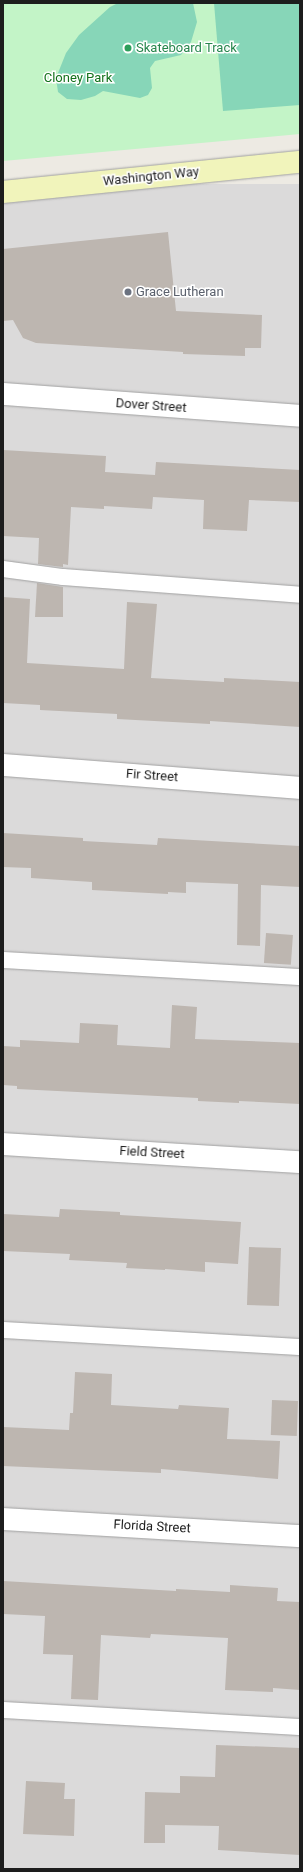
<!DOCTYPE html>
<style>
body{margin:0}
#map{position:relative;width:303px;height:1872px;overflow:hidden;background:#edeae3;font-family:Roboto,sans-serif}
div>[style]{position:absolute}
.residential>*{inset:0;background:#dbdada;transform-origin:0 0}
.park>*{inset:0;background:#c3f4c7}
.pitch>*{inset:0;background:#87d6b8}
.building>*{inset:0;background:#bdb6b0;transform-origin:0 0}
.roads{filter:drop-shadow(0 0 1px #a1a1a1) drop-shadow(0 0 1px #a1a1a1)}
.lane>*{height:16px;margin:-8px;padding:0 8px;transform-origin:8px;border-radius:8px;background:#fff}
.street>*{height:22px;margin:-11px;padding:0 11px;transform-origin:11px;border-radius:11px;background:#fff}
.secondary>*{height:22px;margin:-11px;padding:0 11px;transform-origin:11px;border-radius:11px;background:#f1f4bb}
.dots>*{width:11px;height:11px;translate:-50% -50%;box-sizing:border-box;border:2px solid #fff;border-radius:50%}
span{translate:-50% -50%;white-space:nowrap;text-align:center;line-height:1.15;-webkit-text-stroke:3px #fff;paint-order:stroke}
.leisure-label{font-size:13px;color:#27864d}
.left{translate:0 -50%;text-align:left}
.park-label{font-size:13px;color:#14721c}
.street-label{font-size:13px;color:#1d1d1d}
.worship-label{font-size:13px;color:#5b616d}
.frame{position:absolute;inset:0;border:4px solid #1d1d1d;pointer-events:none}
</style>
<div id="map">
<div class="residential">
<i style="left:300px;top:184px;width:1685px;height:298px;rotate:90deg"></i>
</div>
<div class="park">
<i style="clip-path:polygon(3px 3px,300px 3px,300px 134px,3px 161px)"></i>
</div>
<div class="pitch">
<i style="clip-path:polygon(118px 3px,193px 3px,197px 22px,191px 42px,181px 55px,155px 61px,150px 68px,152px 88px,148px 95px,140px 98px,103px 91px,95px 96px,81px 100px,67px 99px,58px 92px,56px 78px,66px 53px,79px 35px,110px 7px)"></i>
<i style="clip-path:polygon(214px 3px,300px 3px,300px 105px,223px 111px)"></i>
</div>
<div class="building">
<i style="clip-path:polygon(168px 232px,176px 311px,262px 315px,261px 348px,245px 348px,245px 356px,183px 354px,183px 352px,36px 343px,23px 338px,13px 320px,3px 321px,3px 249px)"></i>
<i style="clip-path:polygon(3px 450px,106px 456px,105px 472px,155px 475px,156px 462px,300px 470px,300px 502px,249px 500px,247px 531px,203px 529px,204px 500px,153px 497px,152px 509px,104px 506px,104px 509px,71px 507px,68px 565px,63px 564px,63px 567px,38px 564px,39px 538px,3px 536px)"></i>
<i style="clip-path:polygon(37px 583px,63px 587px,63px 617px,35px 617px)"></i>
<i style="clip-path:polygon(3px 597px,30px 599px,27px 663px,124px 669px,127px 602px,157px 604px,151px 678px,224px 682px,224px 678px,300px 682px,300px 727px,210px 721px,210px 724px,117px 719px,117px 714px,40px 710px,40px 705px,3px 703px)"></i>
<i style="clip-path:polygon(3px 833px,83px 838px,83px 841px,157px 845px,158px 838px,300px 846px,300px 887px,261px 885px,260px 946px,237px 945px,238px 884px,186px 882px,186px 893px,168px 892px,168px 894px,92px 890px,92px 882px,31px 878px,31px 868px,3px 867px)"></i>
<i style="left:266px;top:933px;width:27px;height:30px;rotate:4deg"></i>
<i style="clip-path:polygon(172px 1005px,197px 1007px,195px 1039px,300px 1043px,300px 1104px,239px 1101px,239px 1103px,198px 1101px,198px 1098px,17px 1089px,17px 1086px,3px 1085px,3px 1046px,20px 1047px,20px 1040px,79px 1043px,80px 1023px,118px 1025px,117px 1045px,170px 1048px)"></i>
<i style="clip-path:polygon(60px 1209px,120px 1212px,120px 1215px,241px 1222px,238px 1264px,205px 1262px,205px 1272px,165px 1269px,165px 1270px,126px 1268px,127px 1263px,69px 1260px,70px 1254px,3px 1251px,3px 1214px,59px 1217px)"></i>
<i style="left:249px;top:1247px;width:32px;height:58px;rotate:2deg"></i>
<i style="clip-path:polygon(75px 1372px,112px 1374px,111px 1405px,178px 1409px,179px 1405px,229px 1408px,227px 1439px,280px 1441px,278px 1479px,161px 1469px,161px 1473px,3px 1466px,3px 1427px,69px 1430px,70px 1413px,73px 1413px)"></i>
<i style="left:272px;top:1400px;width:26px;height:35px;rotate:2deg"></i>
<i style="clip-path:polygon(3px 1581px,176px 1591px,176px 1589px,230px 1592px,230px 1585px,278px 1588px,277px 1601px,300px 1602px,300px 1690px,273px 1688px,273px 1692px,225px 1690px,228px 1638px,151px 1634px,150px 1638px,101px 1635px,98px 1700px,71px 1699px,73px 1655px,43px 1654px,45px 1616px,3px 1614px)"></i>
<i style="clip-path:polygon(216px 1745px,300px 1748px,300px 1855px,218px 1850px,219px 1826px,165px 1825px,165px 1843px,144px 1843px,145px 1792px,180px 1793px,180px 1776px,215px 1777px)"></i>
<i style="clip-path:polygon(26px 1781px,65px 1783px,64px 1799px,75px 1799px,74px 1836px,23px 1834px)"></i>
</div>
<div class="roads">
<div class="lane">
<i style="left:3px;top:569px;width:61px;rotate:7.6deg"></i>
<i style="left:63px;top:577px;width:238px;rotate:4.3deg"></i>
<i style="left:3px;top:960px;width:297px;rotate:3.3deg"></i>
<i style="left:3px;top:1330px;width:297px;rotate:3.3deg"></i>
<i style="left:3px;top:1710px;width:297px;rotate:3.3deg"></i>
</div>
<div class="street">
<i style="left:3px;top:394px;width:298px;rotate:4.2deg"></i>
<i style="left:3px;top:765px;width:298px;rotate:4.4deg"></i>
<i style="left:3px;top:1144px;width:298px;rotate:3.5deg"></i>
<i style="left:3px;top:1519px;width:297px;rotate:3.3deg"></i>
</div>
<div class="secondary">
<i style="left:3px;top:192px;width:299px;rotate:-5.8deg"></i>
</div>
</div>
<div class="dots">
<i style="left:128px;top:48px;background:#2e9e5b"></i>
<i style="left:128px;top:292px;background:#6b7280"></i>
</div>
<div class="leisure-label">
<span class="left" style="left:136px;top:48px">Skateboard Track</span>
</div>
<div class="park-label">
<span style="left:78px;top:78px">Cloney Park</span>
</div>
<div class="street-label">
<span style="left:151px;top:177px;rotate:-6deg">Washington Way</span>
<span style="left:151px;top:406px;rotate:4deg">Dover Street</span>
<span style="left:152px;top:776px;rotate:4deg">Fir Street</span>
<span style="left:152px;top:1153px;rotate:3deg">Field Street</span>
<span style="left:152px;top:1527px;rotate:3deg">Florida Street</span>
</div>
<div class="worship-label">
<span class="left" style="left:136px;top:292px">Grace Lutheran</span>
</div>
<div class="frame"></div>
</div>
